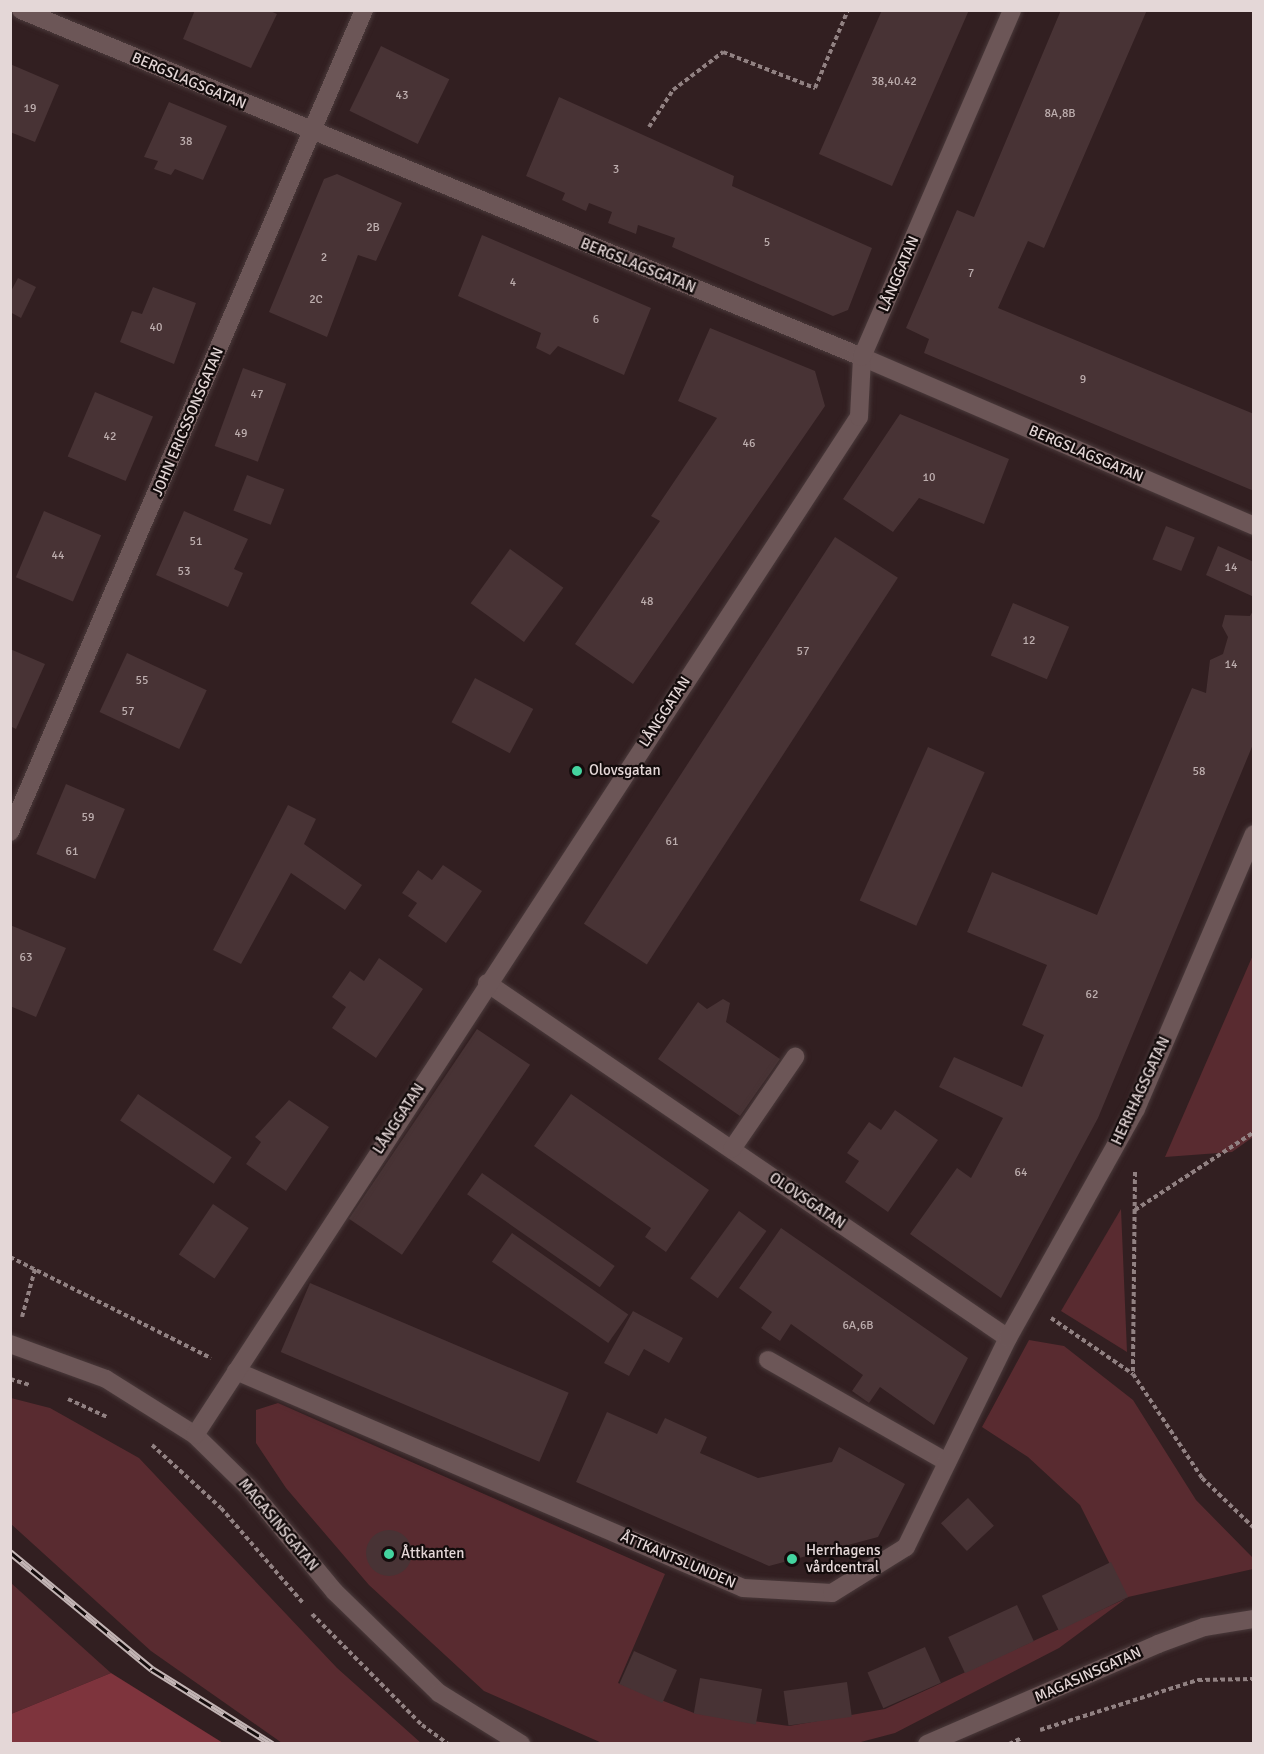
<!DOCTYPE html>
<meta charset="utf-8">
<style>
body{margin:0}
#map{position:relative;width:1264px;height:1754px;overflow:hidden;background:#321f21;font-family:Signika,sans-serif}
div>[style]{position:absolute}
.green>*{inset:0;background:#592b30}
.forest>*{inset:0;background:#7e343d}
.building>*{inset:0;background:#483335;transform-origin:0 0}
.round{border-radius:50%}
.path>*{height:4px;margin-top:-2px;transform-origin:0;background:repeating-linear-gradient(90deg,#918182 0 4.5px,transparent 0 7.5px)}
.roads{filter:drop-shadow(0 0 2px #4a3a3b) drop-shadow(0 0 2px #4a3a3b)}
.minor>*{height:18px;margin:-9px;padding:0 9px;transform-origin:9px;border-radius:9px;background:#6c5657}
.rail>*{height:7px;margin-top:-3.5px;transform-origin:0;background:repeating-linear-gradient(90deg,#140c0c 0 14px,#c2b4b4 0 28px);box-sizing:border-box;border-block:2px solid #c2b4b4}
.dots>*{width:16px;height:16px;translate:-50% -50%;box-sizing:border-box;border:3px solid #140c0c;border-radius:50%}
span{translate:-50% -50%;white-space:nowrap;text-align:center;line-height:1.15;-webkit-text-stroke:4.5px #140c0c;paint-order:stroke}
.number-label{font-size:12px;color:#bdaeae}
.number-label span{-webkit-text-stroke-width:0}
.street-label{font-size:15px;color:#e4d7d7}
.poi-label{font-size:15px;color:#e4d7d7}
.left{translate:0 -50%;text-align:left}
.frame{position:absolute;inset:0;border:12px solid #e4d7d7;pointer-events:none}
</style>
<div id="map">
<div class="green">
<i style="clip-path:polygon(1253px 955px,1253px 1137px,1232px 1152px,1165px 1157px)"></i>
<i style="clip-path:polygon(1121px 1209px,1127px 1352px,1061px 1311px)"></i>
<i style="clip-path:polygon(1029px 1340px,1064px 1346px,1133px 1400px,1196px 1500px,1253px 1558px,1253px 1569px,1128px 1597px,1059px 1648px,895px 1733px,857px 1743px,602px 1743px,484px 1691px,369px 1585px,286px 1488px,256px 1443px,256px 1410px,278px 1403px,665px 1574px,618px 1683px,694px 1713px,789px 1726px,885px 1709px,1127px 1598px,1080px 1505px,1028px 1457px,982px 1427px)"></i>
<i style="clip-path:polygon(11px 1398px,50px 1408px,139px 1458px,337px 1668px,421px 1743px,282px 1743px,151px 1651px,11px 1524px)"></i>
<i style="clip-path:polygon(11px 1583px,111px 1673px,11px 1714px)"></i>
</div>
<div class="forest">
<i style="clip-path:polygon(111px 1673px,223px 1743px,11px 1743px,11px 1714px)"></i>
</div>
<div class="building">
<i style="clip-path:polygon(195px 10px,268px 10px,277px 14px,251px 68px,183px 39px)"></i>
<i style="clip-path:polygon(882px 10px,969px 10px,892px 186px,819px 154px)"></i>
<i style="clip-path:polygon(1061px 10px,1147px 10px,1044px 248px,1028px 241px,998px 308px,1254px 414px,1254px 491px,924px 353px,929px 339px,906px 328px,957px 210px,974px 217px)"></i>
<i style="left:381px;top:46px;width:76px;height:72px;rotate:26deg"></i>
<i style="clip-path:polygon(10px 64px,59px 85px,35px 142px,10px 132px)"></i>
<i style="clip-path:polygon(559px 97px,734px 176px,732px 186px,872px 248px,848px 310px,833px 316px,672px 247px,675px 238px,638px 225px,636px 234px,608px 223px,612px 212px,589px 203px,586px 211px,562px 200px,565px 193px,526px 176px)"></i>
<i style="clip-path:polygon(169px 102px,227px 126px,203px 180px,175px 169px,171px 175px,154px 169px,158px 161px,144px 157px)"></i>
<i style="clip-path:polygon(337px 174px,402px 203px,376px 261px,358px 255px,327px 337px,269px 312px,324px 179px)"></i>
<i style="clip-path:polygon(482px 235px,651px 308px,624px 375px,558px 346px,550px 355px,536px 348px,541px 333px,458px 296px)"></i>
<i style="clip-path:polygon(18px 278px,36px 287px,21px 318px,10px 312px,10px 293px)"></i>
<i style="clip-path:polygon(153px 287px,196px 303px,174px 364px,120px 342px,132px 311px,142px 314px)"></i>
<i style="clip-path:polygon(710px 328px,815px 371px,825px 406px,633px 684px,575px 644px,660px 521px,651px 516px,717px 418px,678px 401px)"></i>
<i style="left:243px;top:368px;width:46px;height:83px;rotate:20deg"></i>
<i style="left:95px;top:392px;width:63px;height:70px;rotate:23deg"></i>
<i style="clip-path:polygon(900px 414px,1009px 459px,984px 524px,919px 498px,893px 532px,843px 499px)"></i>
<i style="left:247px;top:475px;width:40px;height:38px;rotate:21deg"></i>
<i style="left:44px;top:511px;width:62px;height:72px;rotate:23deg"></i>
<i style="clip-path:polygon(184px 511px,248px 539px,234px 569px,243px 573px,228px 607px,156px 575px)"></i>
<i style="left:1166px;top:526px;width:31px;height:36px;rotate:22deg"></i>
<i style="left:835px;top:537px;width:75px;height:461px;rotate:33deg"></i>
<i style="clip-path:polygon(1218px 546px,1254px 562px,1254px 597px,1206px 575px)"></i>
<i style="left:510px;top:549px;width:66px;height:67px;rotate:36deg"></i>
<i style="left:1013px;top:603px;width:61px;height:57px;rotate:23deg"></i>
<i style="clip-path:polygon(1254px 609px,1254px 742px,1098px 1118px,1001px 1298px,910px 1234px,957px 1168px,971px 1178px,1003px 1118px,939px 1087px,954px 1057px,1022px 1087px,1044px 1035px,1022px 1025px,1047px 965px,967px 932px,992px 872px,1097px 915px,1192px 688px,1206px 693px,1210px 660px,1223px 654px,1228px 637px,1222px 626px,1225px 615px,1250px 616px)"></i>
<i style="clip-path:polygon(10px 649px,45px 664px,16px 729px,10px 726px)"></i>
<i style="left:127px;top:653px;width:88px;height:65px;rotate:25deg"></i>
<i style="left:475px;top:678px;width:66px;height:50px;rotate:28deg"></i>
<i style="left:928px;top:747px;width:62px;height:168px;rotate:24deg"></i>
<i style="left:66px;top:784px;width:64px;height:76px;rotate:23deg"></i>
<i style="clip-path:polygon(288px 805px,316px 819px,304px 844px,362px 885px,345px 910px,291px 873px,241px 964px,213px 950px)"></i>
<i style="clip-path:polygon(443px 865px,482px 891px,446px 943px,408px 916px,417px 903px,402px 893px,418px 870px,432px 880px)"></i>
<i style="clip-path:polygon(10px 925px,66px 948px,36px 1017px,10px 1006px)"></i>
<i style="clip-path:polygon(379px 958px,423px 989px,376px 1058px,332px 1028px,346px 1007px,332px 997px,350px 971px,364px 981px)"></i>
<i style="clip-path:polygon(723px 999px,730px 1003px,726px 1022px,780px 1059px,740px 1116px,658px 1059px,698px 1002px,707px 1009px)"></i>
<i style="left:477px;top:1029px;width:64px;height:229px;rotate:34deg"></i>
<i style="left:138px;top:1094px;width:113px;height:32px;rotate:34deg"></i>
<i style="clip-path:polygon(571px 1094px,709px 1190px,666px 1252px,645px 1237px,651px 1228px,534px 1146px)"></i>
<i style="clip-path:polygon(289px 1100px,329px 1127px,286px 1191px,246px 1164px,261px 1142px,255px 1137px)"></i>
<i style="clip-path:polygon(895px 1110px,938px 1140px,888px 1212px,845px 1182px,859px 1161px,847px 1153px,869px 1122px,881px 1130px)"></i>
<i style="left:482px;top:1173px;width:162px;height:26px;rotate:35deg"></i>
<i style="left:213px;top:1204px;width:43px;height:61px;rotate:34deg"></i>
<i style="left:739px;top:1211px;width:34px;height:83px;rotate:36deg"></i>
<i style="clip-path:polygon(781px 1228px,968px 1358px,934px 1425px,880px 1387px,869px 1403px,852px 1391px,863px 1375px,791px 1324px,780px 1341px,761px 1328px,772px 1312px,739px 1288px)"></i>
<i style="left:512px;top:1233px;width:142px;height:35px;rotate:35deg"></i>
<i style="left:310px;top:1283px;width:281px;height:75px;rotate:23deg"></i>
<i style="clip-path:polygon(633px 1311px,683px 1338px,669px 1363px,644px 1349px,629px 1376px,604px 1363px)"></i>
<i style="clip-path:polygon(607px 1412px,657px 1434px,665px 1418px,707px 1437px,700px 1453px,758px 1478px,832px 1462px,839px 1447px,905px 1484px,878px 1537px,769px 1566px,576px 1482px)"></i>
<i style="left:968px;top:1498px;width:38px;height:37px;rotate:47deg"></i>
<i class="round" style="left:366px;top:1530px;width:46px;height:46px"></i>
<i style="left:1111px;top:1562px;width:39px;height:77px;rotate:64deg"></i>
<i style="left:1017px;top:1605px;width:40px;height:76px;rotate:65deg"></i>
<i style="left:925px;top:1647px;width:39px;height:63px;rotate:66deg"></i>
<i style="left:634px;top:1651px;width:47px;height:36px;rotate:24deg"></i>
<i style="left:700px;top:1678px;width:63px;height:36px;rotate:10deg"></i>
<i style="left:847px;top:1682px;width:35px;height:64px;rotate:82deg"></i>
</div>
<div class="path">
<i style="left:649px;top:127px;width:44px;rotate:-57deg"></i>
<i style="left:673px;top:90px;width:63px;rotate:-37.2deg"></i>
<i style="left:723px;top:52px;width:99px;rotate:21.4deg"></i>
<i style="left:815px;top:88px;width:85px;rotate:-67.1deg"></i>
<i style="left:1135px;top:1172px;width:202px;rotate:90.6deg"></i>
<i style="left:1133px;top:1374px;width:125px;rotate:56.4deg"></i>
<i style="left:1202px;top:1478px;width:72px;rotate:43.9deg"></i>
<i style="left:1135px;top:1210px;width:142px;rotate:-33.2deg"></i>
<i style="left:10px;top:1257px;width:225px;rotate:26.7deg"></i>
<i style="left:22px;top:1317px;width:50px;rotate:-74.8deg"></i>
<i style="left:1051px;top:1318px;width:99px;rotate:34.3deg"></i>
<i style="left:10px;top:1379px;width:21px;rotate:17deg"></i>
<i style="left:68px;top:1399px;width:43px;rotate:24.8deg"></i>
<i style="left:152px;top:1445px;width:93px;rotate:42.4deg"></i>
<i style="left:221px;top:1508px;width:127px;rotate:49.2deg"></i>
<i style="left:312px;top:1614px;width:156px;rotate:45.3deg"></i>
<i style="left:422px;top:1725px;width:32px;rotate:36deg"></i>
<i style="left:1040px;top:1730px;width:166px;rotate:-17.6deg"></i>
<i style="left:1198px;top:1680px;width:56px;rotate:-1deg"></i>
<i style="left:1009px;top:1744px;width:14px;rotate:-25deg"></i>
</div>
<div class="roads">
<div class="minor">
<i style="left:21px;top:10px;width:910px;rotate:22.42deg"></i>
<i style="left:862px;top:357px;width:427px;rotate:23.3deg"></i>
<i style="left:10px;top:832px;width:895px;rotate:-66.7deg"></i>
<i style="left:487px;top:983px;width:630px;rotate:34.27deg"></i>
<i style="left:732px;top:1149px;width:112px;rotate:-55.6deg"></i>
<i style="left:10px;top:1344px;width:102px;rotate:20deg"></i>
<i style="left:106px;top:1379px;width:105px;rotate:32.2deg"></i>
<i style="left:195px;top:1435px;width:74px;rotate:44.5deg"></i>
<i style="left:248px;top:1487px;width:136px;rotate:50.4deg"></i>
<i style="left:335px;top:1592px;width:145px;rotate:44.2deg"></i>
<i style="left:439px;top:1693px;width:97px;rotate:31.9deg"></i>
<i style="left:768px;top:1360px;width:206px;rotate:29.7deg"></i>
<i style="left:236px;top:1371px;width:551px;rotate:23.17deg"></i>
<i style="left:743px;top:1588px;width:89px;rotate:3.2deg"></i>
<i style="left:832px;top:1593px;width:87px;rotate:-31.9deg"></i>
<i style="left:906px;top:1547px;width:233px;rotate:-64deg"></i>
<i style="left:1008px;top:1338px;width:262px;rotate:-60.8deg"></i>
<i style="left:1136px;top:1109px;width:299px;rotate:-66.8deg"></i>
<i style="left:195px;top:1435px;width:1215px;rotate:-56.89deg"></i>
<i style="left:859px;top:417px;width:60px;rotate:-87.1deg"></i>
<i style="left:862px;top:357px;width:378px;rotate:-66.6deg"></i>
<i style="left:927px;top:1744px;width:252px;rotate:-23.4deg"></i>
<i style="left:1158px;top:1644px;width:49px;rotate:-20.3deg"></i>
<i style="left:1204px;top:1627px;width:51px;rotate:-9.1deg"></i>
</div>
</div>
<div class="rail">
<i style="left:10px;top:1552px;width:184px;rotate:39.5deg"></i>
<i style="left:152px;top:1669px;width:142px;rotate:32deg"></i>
</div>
<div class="dots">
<i style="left:577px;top:771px;background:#44d49f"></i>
<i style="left:389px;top:1554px;background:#44d49f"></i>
<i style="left:792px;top:1559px;background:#44d49f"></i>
</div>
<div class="number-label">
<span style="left:894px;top:82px">38,40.42</span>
<span style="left:402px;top:96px">43</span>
<span style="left:30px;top:109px">19</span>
<span style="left:1060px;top:114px">8A,8B</span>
<span style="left:186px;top:142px">38</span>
<span style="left:616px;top:170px">3</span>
<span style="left:373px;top:228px">2B</span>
<span style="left:767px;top:243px">5</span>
<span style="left:324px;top:258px">2</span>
<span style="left:971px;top:274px">7</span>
<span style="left:513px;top:283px">4</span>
<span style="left:316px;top:300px">2C</span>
<span style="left:596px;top:320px">6</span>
<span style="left:156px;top:328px">40</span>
<span style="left:1083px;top:380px">9</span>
<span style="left:257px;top:395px">47</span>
<span style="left:241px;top:434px">49</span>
<span style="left:110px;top:437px">42</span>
<span style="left:749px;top:444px">46</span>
<span style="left:929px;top:478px">10</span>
<span style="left:196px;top:542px">51</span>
<span style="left:58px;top:556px">44</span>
<span style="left:1231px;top:568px">14</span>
<span style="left:184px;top:572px">53</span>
<span style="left:647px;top:602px">48</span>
<span style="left:1029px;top:641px">12</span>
<span style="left:803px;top:652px">57</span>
<span style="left:1231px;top:665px">14</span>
<span style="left:142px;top:681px">55</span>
<span style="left:128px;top:712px">57</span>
<span style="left:1199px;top:772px">58</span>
<span style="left:88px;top:818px">59</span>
<span style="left:672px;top:842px">61</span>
<span style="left:72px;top:852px">61</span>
<span style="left:26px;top:958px">63</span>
<span style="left:1092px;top:995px">62</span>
<span style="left:1021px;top:1173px">64</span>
<span style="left:858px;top:1326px">6A,6B</span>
</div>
<div class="street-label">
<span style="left:189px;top:81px;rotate:23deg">BERGSLAGSGATAN</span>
<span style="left:638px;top:266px;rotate:22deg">BERGSLAGSGATAN</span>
<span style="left:899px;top:274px;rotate:-67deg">LÅNGGATAN</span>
<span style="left:188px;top:422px;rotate:-67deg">JOHN ERICSSONSGATAN</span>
<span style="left:1086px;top:454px;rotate:23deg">BERGSLAGSGATAN</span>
<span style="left:665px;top:712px;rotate:-57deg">LÅNGGATAN</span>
<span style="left:1141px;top:1091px;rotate:-65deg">HERRHAGSGATAN</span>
<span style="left:399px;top:1119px;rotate:-57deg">LÅNGGATAN</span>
<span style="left:807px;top:1201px;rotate:34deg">OLOVSGATAN</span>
<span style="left:278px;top:1525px;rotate:50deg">MAGASINSGATAN</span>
<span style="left:678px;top:1560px;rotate:23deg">ÅTTKANTSLUNDEN</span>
<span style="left:1088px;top:1675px;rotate:-24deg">MAGASINSGATAN</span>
</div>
<div class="poi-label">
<span class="left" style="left:589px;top:771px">Olovsgatan</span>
<span class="left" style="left:806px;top:1559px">Herrhagens<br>vårdcentral</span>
<span class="left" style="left:401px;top:1554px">Åttkanten</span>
</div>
<div class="frame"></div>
</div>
